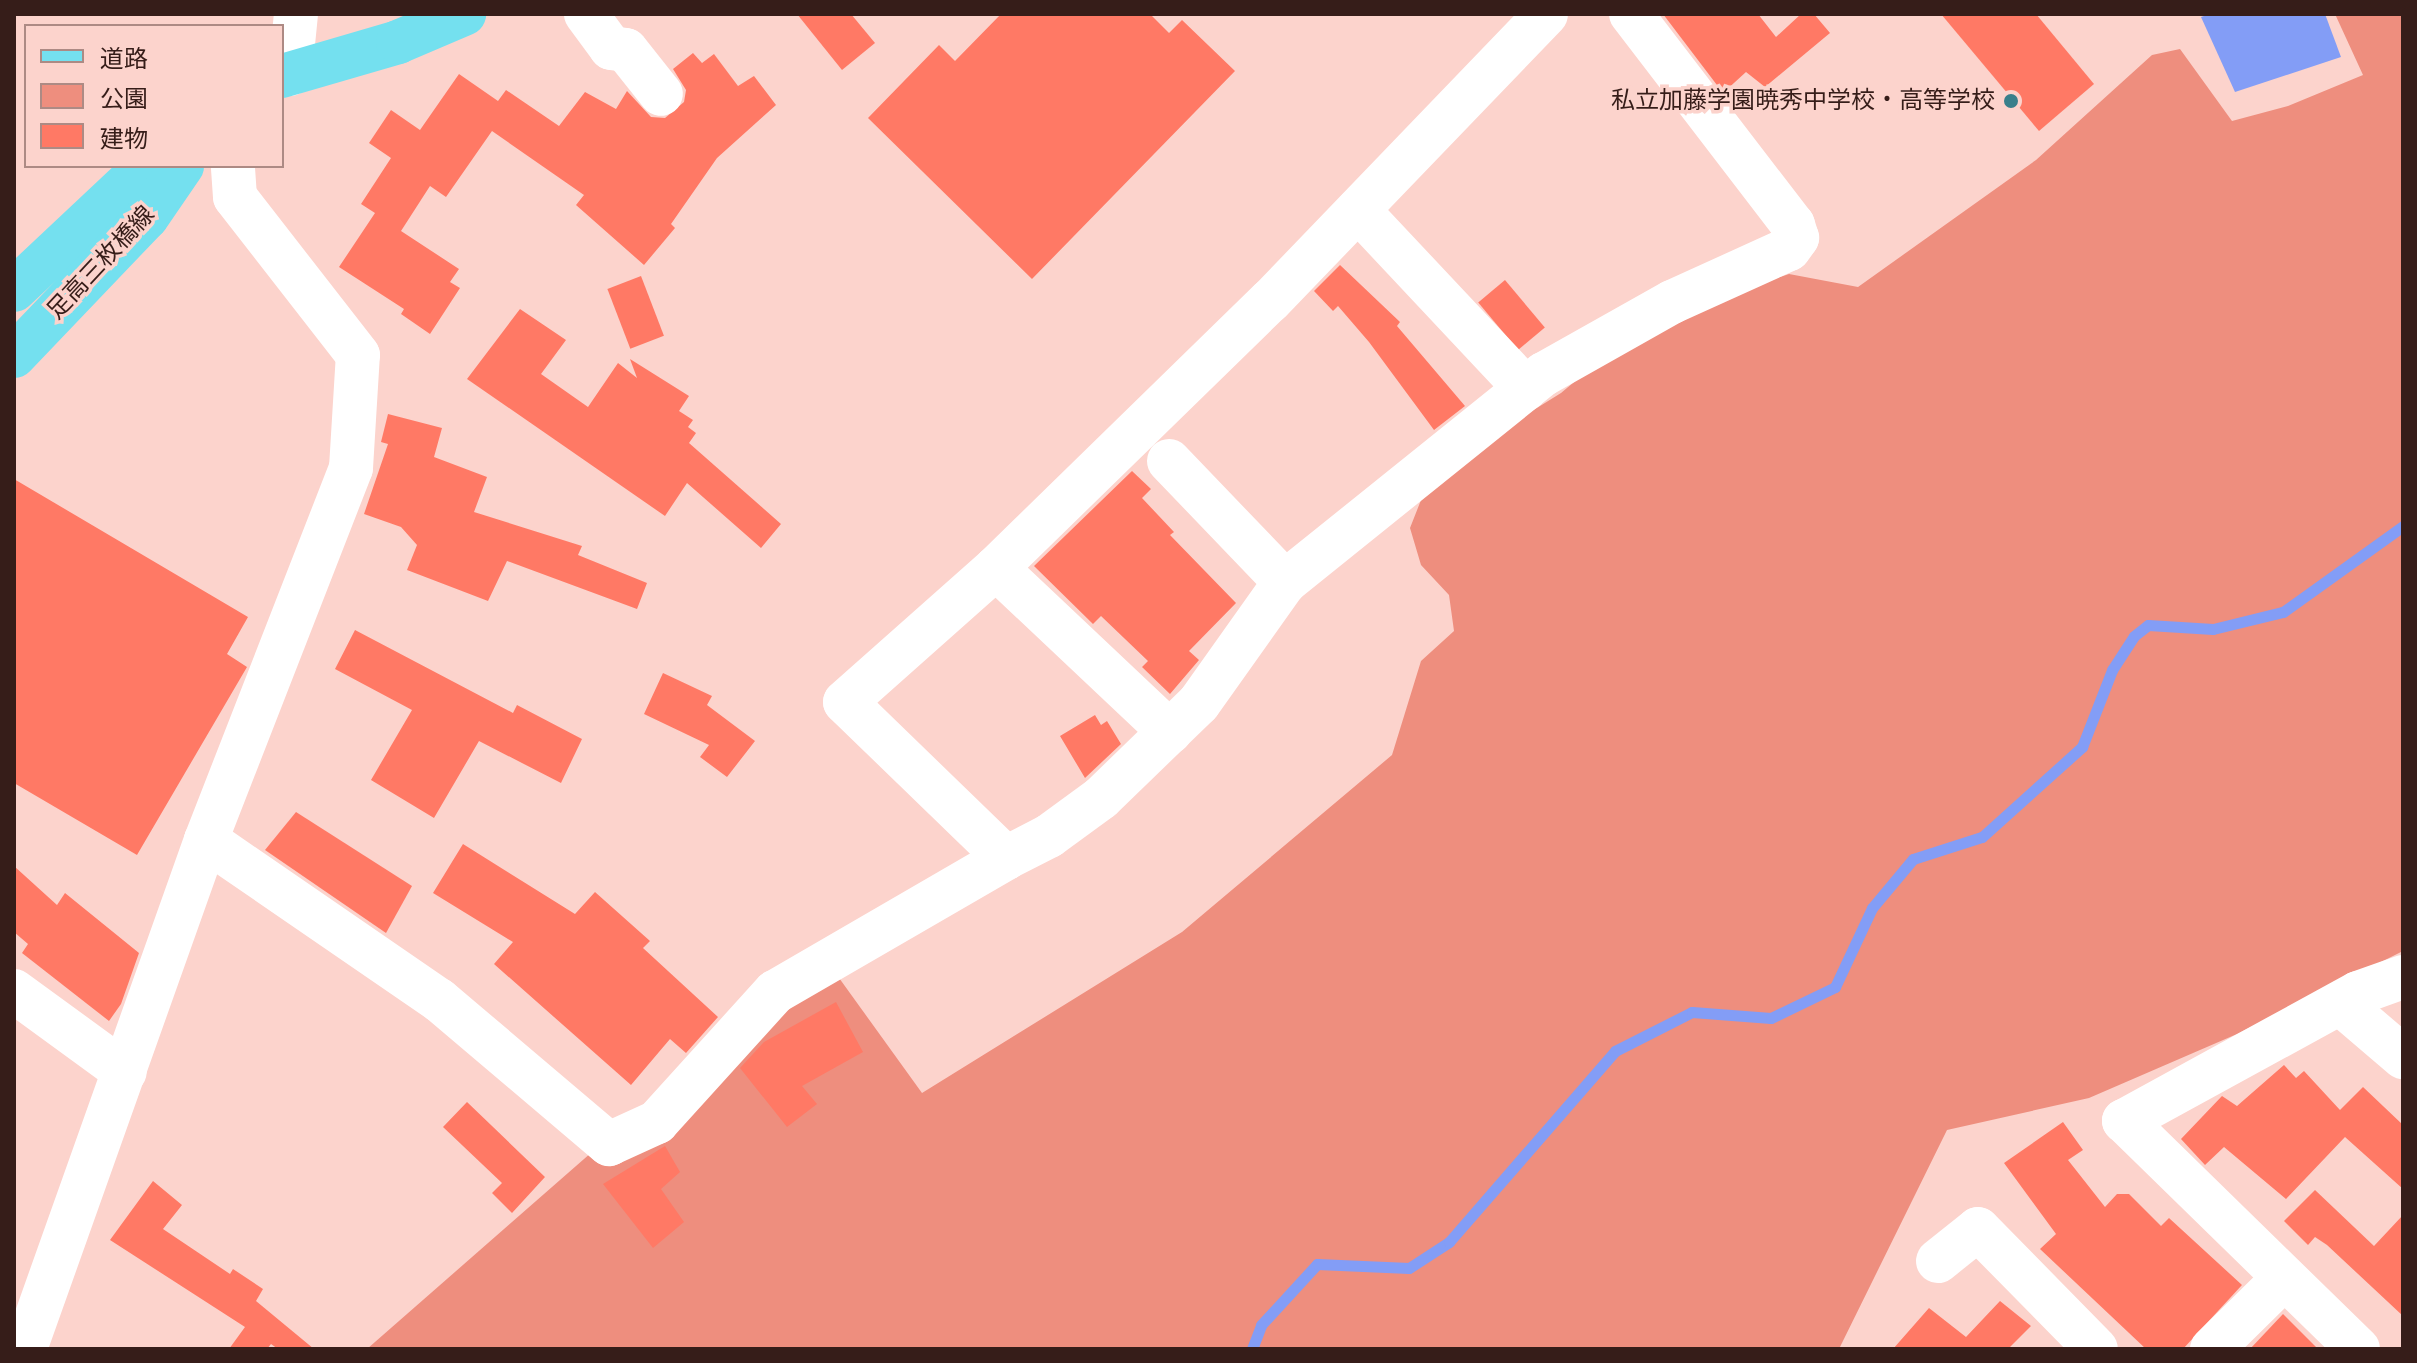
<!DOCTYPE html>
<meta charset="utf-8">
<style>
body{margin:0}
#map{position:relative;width:2417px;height:1363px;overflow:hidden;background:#fcd3cc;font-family:"DejaVu Sans","Noto Sans JP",sans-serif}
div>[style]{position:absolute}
.green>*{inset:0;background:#ee8e7e}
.water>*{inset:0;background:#839df6}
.stream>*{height:11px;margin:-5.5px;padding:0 5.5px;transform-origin:5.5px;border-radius:5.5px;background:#839df6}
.building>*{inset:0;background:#ff7965;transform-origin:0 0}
.minor>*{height:44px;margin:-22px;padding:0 22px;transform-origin:22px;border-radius:22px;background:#fff}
.major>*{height:44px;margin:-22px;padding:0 22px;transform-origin:22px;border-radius:22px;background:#74e0ef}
.dots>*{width:22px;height:22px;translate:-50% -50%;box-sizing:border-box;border:4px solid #fcd3cc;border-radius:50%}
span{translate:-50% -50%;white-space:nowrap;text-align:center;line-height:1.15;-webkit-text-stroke:7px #fcd3cc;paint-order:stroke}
.poi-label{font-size:24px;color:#361d19}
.right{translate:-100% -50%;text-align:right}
.street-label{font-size:24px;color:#361d19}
.frame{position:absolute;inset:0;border:16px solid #361d19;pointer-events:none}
.legend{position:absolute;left:24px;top:24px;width:260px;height:144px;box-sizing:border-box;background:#fcd3cc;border:2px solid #ad8a84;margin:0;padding:10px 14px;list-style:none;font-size:24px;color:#361d19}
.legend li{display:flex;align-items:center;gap:16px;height:40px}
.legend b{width:40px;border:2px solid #ad8a84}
</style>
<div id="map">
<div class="green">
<i style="clip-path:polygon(2335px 14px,2403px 14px,2403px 951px,2237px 1034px,2089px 1098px,1947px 1130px,1839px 1349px,367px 1349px,600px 1145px,829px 964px,922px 1093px,1182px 932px,1392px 755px,1421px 661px,1454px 631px,1449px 595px,1421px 565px,1410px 528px,1423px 495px,1477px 445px,1561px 393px,1610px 352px,1666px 315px,1789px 274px,1858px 287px,2036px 160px,2152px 55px,2180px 49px,2232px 121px,2288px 106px,2363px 75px)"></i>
</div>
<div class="water">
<i style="clip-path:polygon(2210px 14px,2325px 14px,2341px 57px,2235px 92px,2201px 17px)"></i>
</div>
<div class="stream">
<i style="left:1252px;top:1349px;width:26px;rotate:-69deg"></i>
<i style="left:1261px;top:1325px;width:83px;rotate:-47.4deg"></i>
<i style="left:1317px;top:1264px;width:92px;rotate:2.5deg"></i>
<i style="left:1409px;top:1268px;width:48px;rotate:-33deg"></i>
<i style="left:1449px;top:1242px;width:253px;rotate:-49deg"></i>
<i style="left:1615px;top:1051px;width:86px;rotate:-26.9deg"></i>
<i style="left:1692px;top:1012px;width:79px;rotate:4.3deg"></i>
<i style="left:1771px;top:1018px;width:71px;rotate:-25.8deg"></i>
<i style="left:1835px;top:987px;width:87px;rotate:-64.9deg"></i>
<i style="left:1872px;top:908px;width:64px;rotate:-50.1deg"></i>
<i style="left:1913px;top:859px;width:72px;rotate:-17.7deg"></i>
<i style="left:1982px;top:837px;width:135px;rotate:-42deg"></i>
<i style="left:2082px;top:747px;width:83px;rotate:-68.7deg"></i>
<i style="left:2112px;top:670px;width:40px;rotate:-57.1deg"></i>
<i style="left:2134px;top:636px;width:18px;rotate:-38deg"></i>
<i style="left:2148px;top:625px;width:65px;rotate:3.5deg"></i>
<i style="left:2213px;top:629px;width:72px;rotate:-13.7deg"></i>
<i style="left:2283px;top:612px;width:148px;rotate:-35.6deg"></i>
</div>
<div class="building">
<i style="clip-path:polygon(797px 14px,851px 14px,875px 43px,842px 70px)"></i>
<i style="clip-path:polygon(1001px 14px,1150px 14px,1169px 33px,1182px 20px,1235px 71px,1032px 279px,868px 118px,939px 45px,955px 61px)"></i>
<i style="clip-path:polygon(1663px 14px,1758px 14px,1776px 37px,1801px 14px,1814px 14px,1830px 33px,1765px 87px,1746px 72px,1723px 93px)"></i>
<i style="clip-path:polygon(1941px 14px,2036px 14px,2094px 84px,2039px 131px)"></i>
<i style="clip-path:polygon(693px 53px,702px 63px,714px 54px,738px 86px,754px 76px,776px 105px,717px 158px,671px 224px,675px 228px,644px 265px,576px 205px,584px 195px,492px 131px,446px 197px,430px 186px,401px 231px,459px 269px,450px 282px,460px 288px,430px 334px,401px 314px,404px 309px,339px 267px,375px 213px,361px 204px,391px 158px,369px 143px,391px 110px,420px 130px,459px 74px,498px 101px,506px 90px,559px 126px,585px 92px,616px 109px,627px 91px,651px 117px,665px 118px,684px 102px,686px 90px,673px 69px)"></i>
<i style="clip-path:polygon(1340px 265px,1400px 322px,1397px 326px,1465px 406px,1434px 430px,1369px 342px,1338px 306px,1333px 311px,1314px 291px)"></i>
<i style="left:641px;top:276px;width:64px;height:36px;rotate:69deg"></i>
<i style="left:1505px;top:280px;width:62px;height:35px;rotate:50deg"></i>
<i style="clip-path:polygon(520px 309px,566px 340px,541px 374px,588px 407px,618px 363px,637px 378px,630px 359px,689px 396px,679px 411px,693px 420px,688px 427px,696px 433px,689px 443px,781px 524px,761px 548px,687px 483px,665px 516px,467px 379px)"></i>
<i style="clip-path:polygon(388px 414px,442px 428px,434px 457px,487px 477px,474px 512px,582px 546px,578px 555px,647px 583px,637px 609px,507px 561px,488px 601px,407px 570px,417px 545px,401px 527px,364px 514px,388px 444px,381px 442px)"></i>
<i style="clip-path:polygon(1132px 471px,1151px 489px,1142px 498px,1174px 532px,1170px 535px,1236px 603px,1189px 651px,1199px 660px,1170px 694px,1142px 667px,1148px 661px,1101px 616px,1093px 624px,1034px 566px)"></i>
<i style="clip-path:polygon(14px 479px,248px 617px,227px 654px,247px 667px,137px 855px,14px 783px)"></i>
<i style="clip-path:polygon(355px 630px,513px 713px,517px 705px,582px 739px,561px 783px,479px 741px,434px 818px,371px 780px,412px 710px,335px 669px)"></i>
<i style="clip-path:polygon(663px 673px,712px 696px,707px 705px,755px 741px,727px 777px,700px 757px,709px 745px,644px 714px)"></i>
<i style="clip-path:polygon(1095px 715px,1101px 725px,1107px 721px,1121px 744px,1085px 778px,1060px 736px)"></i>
<i style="clip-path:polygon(296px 812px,412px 886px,386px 933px,265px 850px)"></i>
<i style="clip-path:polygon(463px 844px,575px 914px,595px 892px,650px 941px,643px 948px,718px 1017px,686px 1053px,670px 1039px,631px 1085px,494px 964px,513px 942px,433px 893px)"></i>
<i style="clip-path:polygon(14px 866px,57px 905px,65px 893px,139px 953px,121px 1004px,109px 1021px,22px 953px,28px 944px,14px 932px)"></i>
<i style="clip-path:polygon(836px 1002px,863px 1052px,802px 1086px,817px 1104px,787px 1127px,740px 1068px,764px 1042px)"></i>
<i style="clip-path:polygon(2284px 1065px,2296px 1078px,2304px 1071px,2340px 1110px,2363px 1087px,2403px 1125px,2403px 1189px,2345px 1137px,2286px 1199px,2224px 1147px,2205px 1165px,2181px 1139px,2222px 1096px,2237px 1106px)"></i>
<i style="clip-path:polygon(467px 1102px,545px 1177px,512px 1213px,492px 1193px,502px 1183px,443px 1127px)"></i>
<i style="clip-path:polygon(2063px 1122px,2083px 1150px,2068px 1160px,2105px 1207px,2117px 1194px,2129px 1194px,2161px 1226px,2169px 1218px,2242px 1285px,2183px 1349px,2146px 1349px,2040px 1249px,2056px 1234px,2004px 1163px)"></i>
<i style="clip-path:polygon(665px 1146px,680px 1172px,661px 1189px,684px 1222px,653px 1248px,603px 1184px)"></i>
<i style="clip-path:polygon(153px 1181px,182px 1205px,163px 1229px,230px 1274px,233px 1269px,263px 1289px,256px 1301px,314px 1349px,278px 1349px,271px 1344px,267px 1349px,229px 1349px,245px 1327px,110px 1240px)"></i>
<i style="clip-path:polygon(2315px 1190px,2374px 1246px,2403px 1215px,2403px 1316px,2327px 1245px,2315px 1237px,2308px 1245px,2284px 1221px)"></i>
<i style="clip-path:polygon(2000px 1301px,2031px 1326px,2008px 1349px,1893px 1349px,1929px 1308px,1966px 1337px)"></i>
<i style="clip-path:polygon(2283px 1314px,2318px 1349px,2250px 1349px)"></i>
</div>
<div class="minor">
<i style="left:586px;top:14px;width:42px;rotate:53.7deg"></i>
<i style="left:611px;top:48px;width:15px;rotate:8deg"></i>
<i style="left:626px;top:50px;width:56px;rotate:51.5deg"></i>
<i style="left:290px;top:74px;width:60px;rotate:-84.3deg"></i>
<i style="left:1358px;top:210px;width:245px;rotate:46.8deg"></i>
<i style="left:1169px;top:461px;width:168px;rotate:46.2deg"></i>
<i style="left:996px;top:568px;width:239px;rotate:43.3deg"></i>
<i style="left:206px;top:840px;width:283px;rotate:34.5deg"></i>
<i style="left:439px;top:1000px;width:223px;rotate:40.3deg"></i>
<i style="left:609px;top:1144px;width:53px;rotate:-24.6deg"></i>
<i style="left:657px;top:1122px;width:176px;rotate:-47.8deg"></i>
<i style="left:775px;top:992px;width:267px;rotate:-30.1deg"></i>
<i style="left:1006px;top:858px;width:224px;rotate:-135.9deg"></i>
<i style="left:845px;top:702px;width:202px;rotate:-41.6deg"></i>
<i style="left:996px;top:568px;width:383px;rotate:-44.3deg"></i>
<i style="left:1270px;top:301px;width:398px;rotate:-46.1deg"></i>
<i style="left:1006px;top:858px;width:48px;rotate:-27.1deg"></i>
<i style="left:1049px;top:836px;width:64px;rotate:-36.2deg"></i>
<i style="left:1101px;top:798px;width:136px;rotate:-44.1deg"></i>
<i style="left:1199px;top:703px;width:148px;rotate:-54.6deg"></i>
<i style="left:1285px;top:582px;width:332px;rotate:-38.8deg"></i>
<i style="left:1544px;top:374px;width:147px;rotate:-29.4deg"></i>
<i style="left:1672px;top:302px;width:128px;rotate:-24.4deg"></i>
<i style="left:1789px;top:249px;width:14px;rotate:-54deg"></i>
<i style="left:1797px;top:238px;width:14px;rotate:-107deg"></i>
<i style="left:1793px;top:225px;width:266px;rotate:-127.5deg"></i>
<i style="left:14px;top:991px;width:137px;rotate:36.1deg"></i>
<i style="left:2341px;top:1004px;width:82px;rotate:40.5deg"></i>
<i style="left:1938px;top:1261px;width:51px;rotate:-38.7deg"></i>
<i style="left:1978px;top:1229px;width:168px;rotate:45.5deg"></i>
<i style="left:25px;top:1349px;width:540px;rotate:-70.42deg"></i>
<i style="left:206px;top:840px;width:399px;rotate:-68.7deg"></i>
<i style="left:351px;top:468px;width:113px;rotate:-86.5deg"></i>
<i style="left:358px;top:355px;width:200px;rotate:-127.9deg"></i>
<i style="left:235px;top:197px;width:31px;rotate:-94deg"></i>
<i style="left:2212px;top:1349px;width:98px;rotate:-44.6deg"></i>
<i style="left:2358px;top:1349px;width:327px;rotate:-135.7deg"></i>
<i style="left:2124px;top:1121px;width:267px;rotate:-28.7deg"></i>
<i style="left:2358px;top:993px;width:48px;rotate:-19.6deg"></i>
</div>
<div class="major">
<i style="left:282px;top:76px;width:121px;rotate:-16.3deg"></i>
<i style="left:398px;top:42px;width:72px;rotate:-23deg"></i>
<i style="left:14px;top:290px;width:181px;rotate:-43.2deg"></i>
<i style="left:14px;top:356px;width:192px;rotate:-46.3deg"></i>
<i style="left:147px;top:217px;width:62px;rotate:-55.5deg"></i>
</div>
<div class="dots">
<i style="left:2011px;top:101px;background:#397f8b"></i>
</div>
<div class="poi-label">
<span class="right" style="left:1995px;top:101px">私立加藤学園暁秀中学校・高等学校</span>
</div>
<div class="street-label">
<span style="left:101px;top:263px;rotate:-47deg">足高三枚橋線</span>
</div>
<div class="frame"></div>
<ul class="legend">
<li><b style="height:10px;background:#74e0ef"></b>道路</li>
<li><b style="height:22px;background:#ee8e7e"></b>公園</li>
<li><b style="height:22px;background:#ff7965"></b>建物</li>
</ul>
</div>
